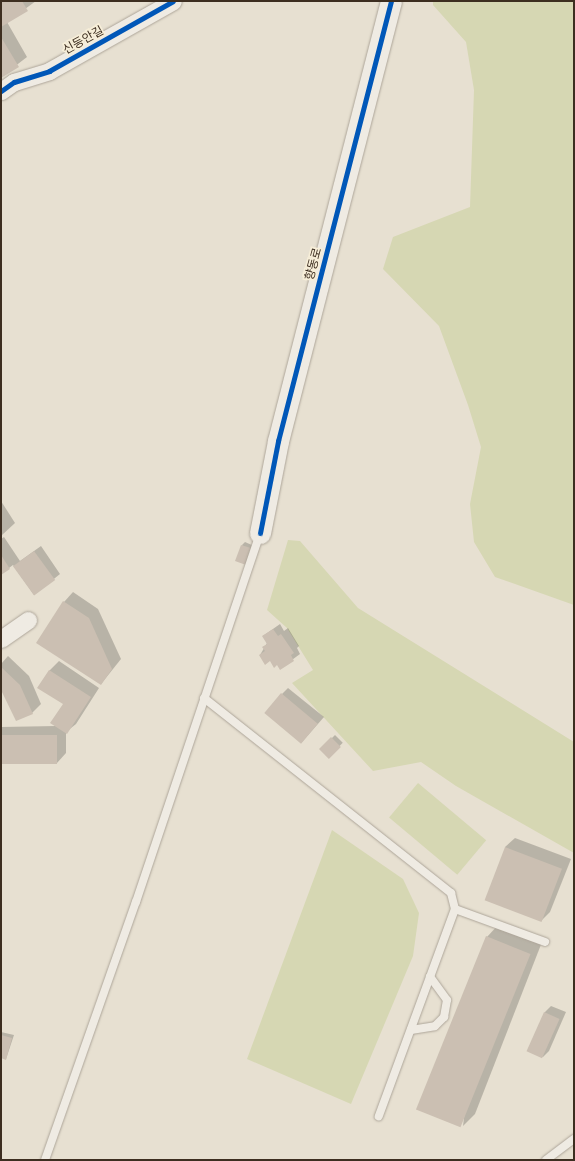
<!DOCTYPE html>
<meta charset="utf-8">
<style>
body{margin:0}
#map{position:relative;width:575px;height:1161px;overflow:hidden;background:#e7e0d1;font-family:Literata,"Noto Sans KR",serif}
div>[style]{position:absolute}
.green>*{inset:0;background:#d6d7b3;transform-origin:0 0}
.shadow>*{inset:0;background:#0003;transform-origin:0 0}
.building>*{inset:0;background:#cbbfb2;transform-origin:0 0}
.roads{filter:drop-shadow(0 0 1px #ada599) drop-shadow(0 0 1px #ada599)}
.service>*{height:8px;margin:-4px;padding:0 4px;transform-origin:4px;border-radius:4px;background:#efebe3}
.minor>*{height:17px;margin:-8.5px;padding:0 8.5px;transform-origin:8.5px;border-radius:8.5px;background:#efebe3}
.tertiary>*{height:21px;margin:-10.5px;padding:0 10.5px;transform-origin:10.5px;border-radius:10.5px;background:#efebe3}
.cycleway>*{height:5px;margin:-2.5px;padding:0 2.5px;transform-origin:2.5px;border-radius:2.5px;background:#0057b8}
span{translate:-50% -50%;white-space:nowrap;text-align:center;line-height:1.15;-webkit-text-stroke:3.5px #f7eed8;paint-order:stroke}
.street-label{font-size:12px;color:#3d2e20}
.frame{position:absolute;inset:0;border:2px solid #3d2e20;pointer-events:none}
</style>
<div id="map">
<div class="green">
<i style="clip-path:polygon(433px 1px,574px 1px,574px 605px,495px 577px,474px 542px,470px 504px,481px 447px,468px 405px,439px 326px,383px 269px,393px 237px,470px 207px,474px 90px,466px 42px,433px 5px)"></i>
<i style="clip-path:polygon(288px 540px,300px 541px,358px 608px,574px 742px,574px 853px,456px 786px,421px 762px,373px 771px,292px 683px,313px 670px,287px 628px,267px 610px)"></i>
<i style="left:418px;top:783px;width:89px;height:45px;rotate:40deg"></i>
<i style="clip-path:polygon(332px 830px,403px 879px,419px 913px,413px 956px,351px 1104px,247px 1059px)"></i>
</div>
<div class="shadow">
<i style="clip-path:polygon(1px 1px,36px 1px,7px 22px,27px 57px,1px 77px)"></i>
<i style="clip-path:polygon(1px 501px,15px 523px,1px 536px)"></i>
<i style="clip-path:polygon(4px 537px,20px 561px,41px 546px,60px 574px,34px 595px,13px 565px,1px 574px,1px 539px)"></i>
<i style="clip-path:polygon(245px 542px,254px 546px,249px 561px,242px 545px)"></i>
<i style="clip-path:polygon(73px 592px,98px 609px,121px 659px,101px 684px,64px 602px)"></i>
<i style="clip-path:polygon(280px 624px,284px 631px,288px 628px,299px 646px,297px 648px,300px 654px,281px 668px,278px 664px,260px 655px,267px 643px,263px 636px)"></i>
<i style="clip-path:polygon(8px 656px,29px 676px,41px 704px,32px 713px,1px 688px,1px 664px)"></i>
<i style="clip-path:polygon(59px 661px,99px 688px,76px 724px,66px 732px,66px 753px,57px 763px,1px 763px,1px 727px,56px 726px,64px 703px,49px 671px)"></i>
<i style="clip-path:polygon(288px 688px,324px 717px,302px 742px,282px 694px)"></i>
<i style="left:335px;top:735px;width:11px;height:20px;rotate:45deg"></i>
<i style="clip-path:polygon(515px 838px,571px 859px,550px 912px,541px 921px,505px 847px)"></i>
<i style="clip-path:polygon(498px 925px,542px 942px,475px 1114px,463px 1126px,487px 937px)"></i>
<i style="clip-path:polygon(551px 1006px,566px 1012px,549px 1051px,543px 1057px,528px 1051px,545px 1012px)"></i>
<i style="clip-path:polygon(1px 1032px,14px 1035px,6px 1059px,1px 1057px)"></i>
</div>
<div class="building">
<i style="clip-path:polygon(1px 1px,22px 1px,28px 11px,1px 27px)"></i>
<i style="clip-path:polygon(1px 37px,19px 67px,1px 78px)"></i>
<i style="clip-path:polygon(241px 545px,251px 548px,246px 565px,235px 561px)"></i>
<i style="left:34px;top:551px;width:36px;height:26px;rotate:54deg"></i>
<i style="clip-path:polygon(1px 555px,10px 569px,1px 575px)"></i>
<i style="clip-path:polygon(63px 601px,89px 618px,112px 669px,101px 685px,36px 643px)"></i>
<i style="clip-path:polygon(273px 629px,278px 636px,281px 634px,294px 653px,291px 655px,294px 661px,280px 670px,277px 665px,274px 668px,270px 661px,265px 665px,259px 655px,265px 651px,262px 647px,267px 644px,262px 636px)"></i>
<i style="clip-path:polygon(1px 667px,20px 685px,33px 714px,16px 721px,1px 690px)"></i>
<i style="clip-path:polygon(49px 670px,91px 697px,67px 734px,50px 723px,63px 704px,37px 688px)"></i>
<i style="left:281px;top:693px;width:48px;height:26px;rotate:40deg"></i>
<i style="left:1px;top:735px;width:56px;height:29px"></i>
<i style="left:331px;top:737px;width:14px;height:17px;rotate:45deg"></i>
<i style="left:505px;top:847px;width:61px;height:57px;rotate:21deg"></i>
<i style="left:486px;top:936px;width:48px;height:187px;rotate:22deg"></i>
<i style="left:544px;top:1012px;width:17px;height:43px;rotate:24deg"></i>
<i style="clip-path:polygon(1px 1035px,12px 1038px,6px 1060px,1px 1058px)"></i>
</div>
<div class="roads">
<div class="service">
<i style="left:204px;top:698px;width:315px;rotate:38.3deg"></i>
<i style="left:451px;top:893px;width:16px;rotate:76deg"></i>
<i style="left:455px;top:909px;width:221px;rotate:110.2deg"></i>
<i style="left:455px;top:909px;width:96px;rotate:20.1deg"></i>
<i style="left:411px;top:1030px;width:24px;rotate:-9deg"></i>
<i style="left:435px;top:1026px;width:13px;rotate:-45deg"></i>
<i style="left:444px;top:1017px;width:17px;rotate:-80deg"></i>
<i style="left:447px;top:1000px;width:29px;rotate:-126deg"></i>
<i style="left:45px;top:1160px;width:274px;rotate:-70.6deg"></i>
<i style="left:136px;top:902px;width:389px;rotate:-71.4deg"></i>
<i style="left:546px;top:1160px;width:35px;rotate:-37deg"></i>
</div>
<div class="minor">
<i style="left:1px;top:91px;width:16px;rotate:-35deg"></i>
<i style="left:14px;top:82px;width:37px;rotate:-17deg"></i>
<i style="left:49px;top:71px;width:142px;rotate:-29.4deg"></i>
<i style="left:1px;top:639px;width:33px;rotate:-35deg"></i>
</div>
<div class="tertiary">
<i style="left:260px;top:533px;width:94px;rotate:-78.9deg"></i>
<i style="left:278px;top:441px;width:454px;rotate:-75.6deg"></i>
</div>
</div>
<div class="cycleway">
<i style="left:1px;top:91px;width:16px;rotate:-35deg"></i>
<i style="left:14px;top:82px;width:37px;rotate:-17deg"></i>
<i style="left:49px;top:71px;width:142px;rotate:-29.4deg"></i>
<i style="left:260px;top:533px;width:94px;rotate:-78.9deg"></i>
<i style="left:278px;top:441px;width:454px;rotate:-75.6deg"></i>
</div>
<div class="street-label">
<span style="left:83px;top:40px;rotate:-29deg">신동안길</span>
<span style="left:313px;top:264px;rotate:-75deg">향동로</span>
</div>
<div class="frame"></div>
</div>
